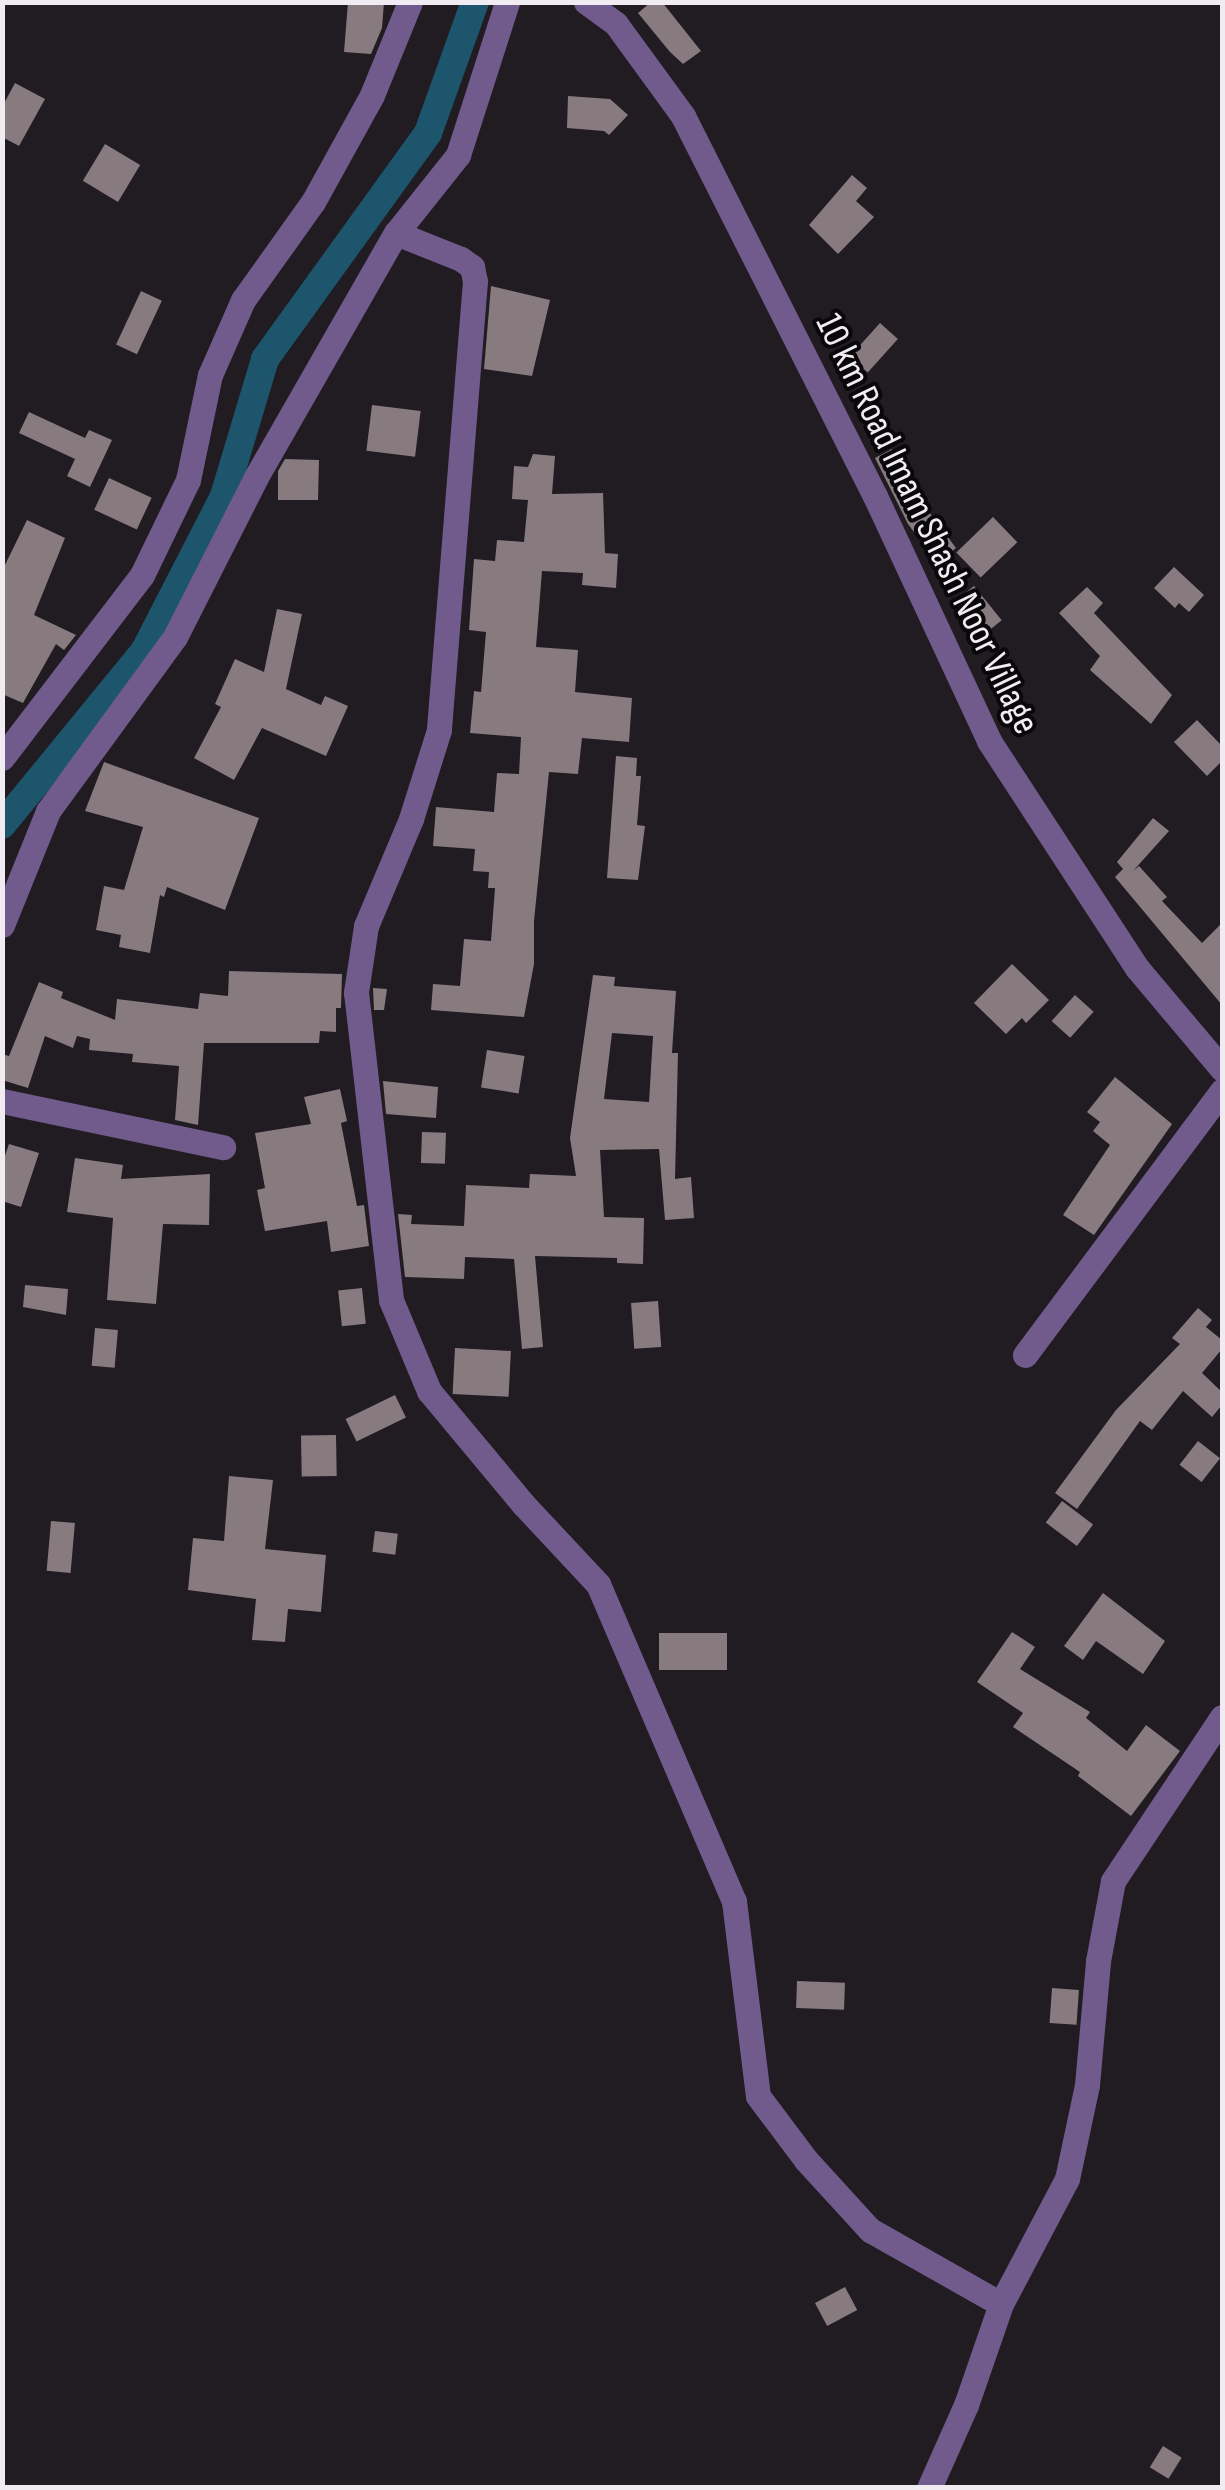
<!DOCTYPE html>
<style>
body{margin:0}
#map{position:relative;width:1225px;height:2490px;overflow:hidden;background:#211b22;font-family:"Sofia Sans Condensed",sans-serif}
div>[style]{position:absolute}
.canal>*{height:28px;margin:-14px;padding:0 14px;transform-origin:14px;border-radius:14px;background:#1c556c}
.building>*{inset:0;background:#877b7f;transform-origin:0 0}
.minor>*{height:25px;margin:-12.5px;padding:0 12.5px;transform-origin:12.5px;border-radius:12.5px;background:#715b8c}
span{translate:-50% -50%;white-space:nowrap;text-align:center;line-height:1.15;-webkit-text-stroke:8px #090709;paint-order:stroke}
.street-label{font-size:38px;color:#f0ecf1}
.frame{position:absolute;inset:0;border:5px solid #f0ecf1;pointer-events:none}
</style>
<div id="map">
<div class="canal">
<i style="left:2px;top:825px;width:226px;rotate:-50.7deg"></i>
<i style="left:145px;top:650px;width:173px;rotate:-62.8deg"></i>
<i style="left:224px;top:496px;width:143px;rotate:-73.3deg"></i>
<i style="left:265px;top:359px;width:279px;rotate:-54.2deg"></i>
<i style="left:428px;top:133px;width:139px;rotate:-70.3deg"></i>
</div>
<div class="building">
<i style="clip-path:polygon(348px 2px,384px 2px,382px 28px,371px 54px,344px 52px)"></i>
<i style="clip-path:polygon(651px 2px,662px 2px,701px 51px,683px 64px,670px 52px,638px 13px)"></i>
<i style="clip-path:polygon(15px 83px,45px 99px,19px 146px,2px 137px,2px 107px)"></i>
<i style="clip-path:polygon(568px 96px,610px 99px,628px 115px,609px 135px,604px 131px,567px 128px)"></i>
<i style="left:105px;top:144px;width:41px;height:43px;rotate:31deg"></i>
<i style="clip-path:polygon(852px 175px,867px 188px,856px 201px,874px 217px,838px 254px,809px 225px)"></i>
<i style="clip-path:polygon(491px 286px,550px 300px,532px 376px,484px 369px)"></i>
<i style="left:141px;top:291px;width:23px;height:59px;rotate:25deg"></i>
<i style="left:880px;top:323px;width:24px;height:45px;rotate:42deg"></i>
<i style="left:372px;top:405px;width:49px;height:46px;rotate:7deg"></i>
<i style="clip-path:polygon(29px 412px,85px 438px,89px 430px,112px 440px,90px 487px,67px 476px,75px 459px,19px 433px)"></i>
<i style="clip-path:polygon(892px 449px,920px 500px,956px 548px,937px 563px,908px 524px,875px 458px)"></i>
<i style="clip-path:polygon(533px 454px,555px 456px,552px 494px,603px 493px,605px 553px,618px 554px,616px 588px,582px 585px,583px 573px,542px 571px,536px 647px,578px 650px,575px 692px,632px 698px,629px 742px,582px 738px,578px 774px,549px 772px,534px 921px,534px 964px,524px 1017px,431px 1010px,433px 984px,460px 986px,464px 939px,491px 941px,495px 888px,488px 888px,489px 872px,473px 871px,475px 849px,433px 846px,436px 807px,494px 812px,497px 773px,519px 774px,521px 737px,470px 733px,474px 691px,481px 692px,486px 632px,469px 630px,474px 559px,495px 561px,497px 540px,524px 542px,528px 500px,512px 499px,514px 466px,528px 467px)"></i>
<i style="clip-path:polygon(285px 459px,319px 460px,318px 500px,278px 500px,278px 471px)"></i>
<i style="left:109px;top:478px;width:47px;height:35px;rotate:25deg"></i>
<i style="left:993px;top:517px;width:35px;height:51px;rotate:46deg"></i>
<i style="clip-path:polygon(27px 520px,65px 538px,34px 615px,76px 635px,64px 650px,56px 644px,23px 703px,2px 694px,2px 571px)"></i>
<i style="clip-path:polygon(1174px 567px,1204px 595px,1189px 612px,1179px 603px,1175px 608px,1154px 588px)"></i>
<i style="left:974px;top:586px;width:44px;height:28px;rotate:51deg"></i>
<i style="clip-path:polygon(1087px 587px,1103px 603px,1094px 613px,1172px 695px,1151px 724px,1090px 670px,1100px 656px,1059px 613px)"></i>
<i style="clip-path:polygon(277px 609px,302px 614px,286px 689px,321px 705px,325px 696px,348px 706px,326px 756px,262px 728px,234px 780px,194px 758px,221px 707px,215px 704px,235px 659px,264px 672px)"></i>
<i style="clip-path:polygon(1197px 720px,1222px 746px,1222px 761px,1207px 776px,1174px 742px)"></i>
<i style="clip-path:polygon(616px 756px,637px 758px,636px 776px,641px 776px,637px 825px,645px 826px,638px 880px,607px 878px)"></i>
<i style="clip-path:polygon(104px 762px,259px 818px,225px 910px,167px 887px,164px 897px,160px 895px,150px 953px,119px 947px,121px 935px,96px 930px,104px 886px,124px 890px,143px 827px,85px 811px)"></i>
<i style="clip-path:polygon(1153px 818px,1169px 831px,1133px 871px,1139px 866px,1167px 897px,1162px 901px,1202px 943px,1222px 923px,1222px 1005px,1115px 877px,1123px 869px,1117px 862px)"></i>
<i style="clip-path:polygon(1012px 964px,1049px 1000px,1026px 1023px,1022px 1018px,1006px 1034px,974px 1003px)"></i>
<i style="clip-path:polygon(229px 971px,342px 974px,341px 1008px,336px 1008px,336px 1032px,320px 1031px,319px 1043px,204px 1043px,198px 1125px,175px 1120px,179px 1066px,132px 1062px,133px 1054px,89px 1050px,90px 1039px,77px 1036px,73px 1048px,45px 1036px,28px 1088px,2px 1080px,2px 1054px,9px 1056px,39px 982px,63px 992px,61px 998px,115px 1020px,117px 999px,198px 1009px,200px 993px,228px 996px)"></i>
<i style="clip-path:polygon(evenodd,593px 975px,615px 977px,614px 986px,676px 991px,672px 1053px,678px 1053px,675px 1179px,691px 1177px,694px 1218px,665px 1220px,659px 1149px,600px 1150px,604px 1217px,644px 1218px,643px 1264px,617px 1263px,617px 1258px,535px 1256px,543px 1347px,522px 1349px,514px 1259px,465px 1257px,464px 1279px,405px 1277px,398px 1214px,412px 1215px,411px 1224px,464px 1226px,466px 1185px,529px 1188px,530px 1174px,576px 1176px,570px 1138px,593px 975px,612px 1033px,653px 1036px,649px 1102px,604px 1099px,612px 1033px)"></i>
<i style="clip-path:polygon(373px 988px,387px 989px,384px 1010px,374px 1010px)"></i>
<i style="left:1075px;top:995px;width:25px;height:35px;rotate:42deg"></i>
<i style="left:487px;top:1050px;width:38px;height:38px;rotate:9deg"></i>
<i style="clip-path:polygon(1115px 1077px,1172px 1124px,1094px 1235px,1063px 1215px,1110px 1145px,1093px 1131px,1100px 1122px,1087px 1112px)"></i>
<i style="clip-path:polygon(383px 1081px,438px 1087px,436px 1118px,386px 1114px)"></i>
<i style="clip-path:polygon(340px 1089px,347px 1121px,341px 1123px,357px 1206px,364px 1205px,369px 1246px,331px 1252px,327px 1221px,265px 1231px,257px 1190px,265px 1188px,255px 1133px,311px 1124px,304px 1097px)"></i>
<i style="left:422px;top:1132px;width:24px;height:31px;rotate:2deg"></i>
<i style="clip-path:polygon(9px 1144px,39px 1153px,21px 1207px,2px 1201px,2px 1164px)"></i>
<i style="clip-path:polygon(75px 1158px,123px 1165px,121px 1179px,210px 1174px,209px 1225px,163px 1224px,156px 1304px,107px 1300px,113px 1218px,67px 1212px)"></i>
<i style="clip-path:polygon(25px 1285px,68px 1289px,66px 1315px,23px 1307px)"></i>
<i style="left:362px;top:1288px;width:36px;height:24px;rotate:84deg"></i>
<i style="left:658px;top:1301px;width:46px;height:27px;rotate:86deg"></i>
<i style="clip-path:polygon(1198px 1308px,1212px 1320px,1206px 1327px,1222px 1340px,1222px 1349px,1202px 1373px,1222px 1392px,1222px 1405px,1212px 1417px,1183px 1391px,1152px 1430px,1140px 1421px,1077px 1509px,1055px 1493px,1116px 1410px,1180px 1344px,1172px 1338px)"></i>
<i style="left:95px;top:1328px;width:23px;height:38px;rotate:5deg"></i>
<i style="left:455px;top:1348px;width:56px;height:46px;rotate:3deg"></i>
<i style="left:395px;top:1395px;width:25px;height:55px;rotate:64deg"></i>
<i style="left:336px;top:1435px;width:41px;height:35px;rotate:89deg"></i>
<i style="left:1198px;top:1441px;width:28px;height:30px;rotate:38deg"></i>
<i style="clip-path:polygon(229px 1476px,273px 1480px,265px 1549px,326px 1555px,321px 1612px,288px 1609px,285px 1642px,252px 1640px,256px 1599px,188px 1590px,193px 1538px,224px 1541px)"></i>
<i style="left:1062px;top:1501px;width:39px;height:27px;rotate:37deg"></i>
<i style="left:51px;top:1521px;width:24px;height:50px;rotate:5deg"></i>
<i style="left:375px;top:1531px;width:23px;height:21px;rotate:7deg"></i>
<i style="clip-path:polygon(1103px 1593px,1165px 1641px,1143px 1674px,1096px 1641px,1083px 1660px,1064px 1646px)"></i>
<i style="clip-path:polygon(1012px 1632px,1035px 1647px,1020px 1669px,1090px 1712px,1086px 1718px,1127px 1751px,1146px 1725px,1180px 1751px,1131px 1816px,1078px 1776px,1080px 1772px,1013px 1727px,1023px 1713px,977px 1682px)"></i>
<i style="left:659px;top:1633px;width:68px;height:37px"></i>
<i style="left:797px;top:1981px;width:48px;height:27px;rotate:2deg"></i>
<i style="left:1052px;top:1988px;width:27px;height:35px;rotate:4deg"></i>
<i style="left:845px;top:2287px;width:26px;height:34px;rotate:62deg"></i>
<i style="left:1163px;top:2446px;width:22px;height:25px;rotate:32deg"></i>
</div>
<div class="minor">
<i style="left:586px;top:2px;width:37px;rotate:36deg"></i>
<i style="left:616px;top:24px;width:114px;rotate:53.9deg"></i>
<i style="left:683px;top:116px;width:426px;rotate:63.2deg"></i>
<i style="left:875px;top:496px;width:270px;rotate:65deg"></i>
<i style="left:989px;top:741px;width:271px;rotate:56.9deg"></i>
<i style="left:1137px;top:968px;width:132px;rotate:49.9deg"></i>
<i style="left:396px;top:233px;width:70px;rotate:21.8deg"></i>
<i style="left:461px;top:259px;width:14px;rotate:36deg"></i>
<i style="left:472px;top:267px;width:14px;rotate:78deg"></i>
<i style="left:475px;top:281px;width:450px;rotate:94.6deg"></i>
<i style="left:439px;top:730px;width:93px;rotate:107.5deg"></i>
<i style="left:411px;top:819px;width:116px;rotate:112.8deg"></i>
<i style="left:366px;top:926px;width:67px;rotate:98.6deg"></i>
<i style="left:356px;top:992px;width:310px;rotate:83.5deg"></i>
<i style="left:391px;top:1300px;width:99px;rotate:67.3deg"></i>
<i style="left:429px;top:1391px;width:148px;rotate:50.2deg"></i>
<i style="left:524px;top:1505px;width:108px;rotate:46.9deg"></i>
<i style="left:598px;top:1584px;width:345px;rotate:66.8deg"></i>
<i style="left:734px;top:1901px;width:196px;rotate:83deg"></i>
<i style="left:758px;top:2096px;width:80px;rotate:53.1deg"></i>
<i style="left:806px;top:2160px;width:95px;rotate:47.6deg"></i>
<i style="left:870px;top:2230px;width:150px;rotate:29.5deg"></i>
<i style="left:2px;top:758px;width:230px;rotate:-52.6deg"></i>
<i style="left:142px;top:575px;width:106px;rotate:-64.2deg"></i>
<i style="left:188px;top:480px;width:107px;rotate:-78.2deg"></i>
<i style="left:210px;top:375px;width:82px;rotate:-66.3deg"></i>
<i style="left:243px;top:300px;width:120px;rotate:-54.5deg"></i>
<i style="left:313px;top:202px;width:122px;rotate:-61.1deg"></i>
<i style="left:372px;top:95px;width:100px;rotate:-67.8deg"></i>
<i style="left:2px;top:925px;width:123px;rotate:-68deg"></i>
<i style="left:48px;top:811px;width:215px;rotate:-53.9deg"></i>
<i style="left:175px;top:637px;width:179px;rotate:-63.1deg"></i>
<i style="left:256px;top:477px;width:281px;rotate:-60.2deg"></i>
<i style="left:396px;top:233px;width:100px;rotate:-51.5deg"></i>
<i style="left:458px;top:155px;width:161px;rotate:-72.2deg"></i>
<i style="left:2px;top:1101px;width:226px;rotate:11.8deg"></i>
<i style="left:1025px;top:1355px;width:329px;rotate:-53.3deg"></i>
<i style="left:929px;top:2488px;width:91px;rotate:-66deg"></i>
<i style="left:966px;top:2405px;width:107px;rotate:-70.9deg"></i>
<i style="left:1001px;top:2304px;width:141px;rotate:-62.2deg"></i>
<i style="left:1067px;top:2179px;width:96px;rotate:-78deg"></i>
<i style="left:1087px;top:2085px;width:124px;rotate:-84.9deg"></i>
<i style="left:1098px;top:1961px;width:81px;rotate:-79.4deg"></i>
<i style="left:1113px;top:1881px;width:197px;rotate:-56.4deg"></i>
</div>
<div class="street-label">
<span style="left:927px;top:524px;rotate:64deg">10 km Road Imam Shash Noor Village</span>
</div>
<div class="frame"></div>
</div>
